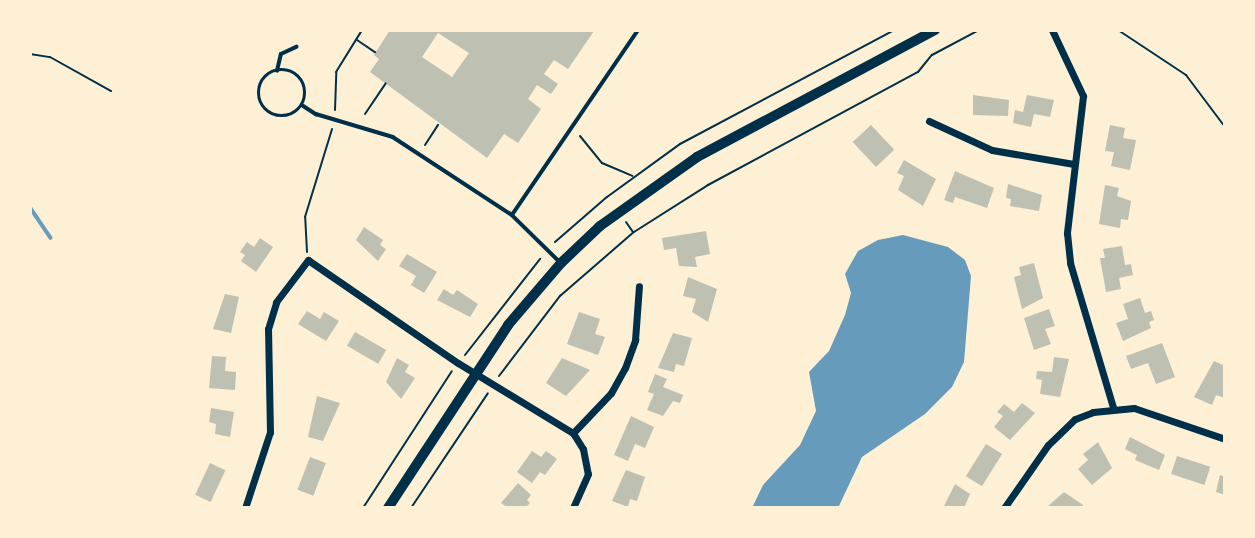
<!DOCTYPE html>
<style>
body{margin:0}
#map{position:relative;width:1255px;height:538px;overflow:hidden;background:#fdf0d5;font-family:Georgia,serif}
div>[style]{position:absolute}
.water>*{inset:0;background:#669bbc}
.stream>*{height:3.5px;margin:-1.75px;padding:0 1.75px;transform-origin:1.75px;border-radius:1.75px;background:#669bbc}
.building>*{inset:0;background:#bec0b2;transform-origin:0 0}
.path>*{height:2px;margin:-1px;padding:0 1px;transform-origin:1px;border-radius:1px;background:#003049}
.service>*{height:3.5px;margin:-1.75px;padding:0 1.75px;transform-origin:1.75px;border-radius:1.75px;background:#003049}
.service>.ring{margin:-1.75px;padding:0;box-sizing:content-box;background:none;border:3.5px solid #003049;border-radius:50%}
.minor>*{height:7px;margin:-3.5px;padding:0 3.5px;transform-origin:3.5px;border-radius:3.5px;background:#003049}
.secondary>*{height:10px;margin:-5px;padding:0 5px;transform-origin:5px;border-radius:5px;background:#003049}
span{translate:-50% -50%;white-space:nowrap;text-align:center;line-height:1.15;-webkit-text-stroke:6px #fdf0d5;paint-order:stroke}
.frame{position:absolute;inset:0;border:32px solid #fdf0d5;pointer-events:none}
</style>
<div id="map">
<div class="water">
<i style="clip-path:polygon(903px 235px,948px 247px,965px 260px,971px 276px,964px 362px,952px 387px,925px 414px,862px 457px,838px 508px,752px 508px,763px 485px,800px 445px,816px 411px,809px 372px,829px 351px,845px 315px,851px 293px,845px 274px,858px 251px,878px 240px)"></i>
</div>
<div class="stream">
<i style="left:30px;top:207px;width:37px;rotate:56deg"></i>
</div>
<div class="building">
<i style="clip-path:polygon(evenodd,390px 30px,592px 30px,594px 31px,568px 69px,554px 60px,544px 74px,558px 84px,551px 94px,537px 85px,528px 99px,541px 109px,518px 143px,504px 134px,487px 158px,370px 72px,379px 59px,374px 55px,390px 30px,438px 33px,469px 53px,452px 77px,422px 57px,438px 33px)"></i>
<i style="clip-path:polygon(973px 95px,1009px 100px,1008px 116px,973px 115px)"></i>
<i style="clip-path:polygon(1027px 95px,1054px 100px,1050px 117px,1034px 114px,1031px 127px,1013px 123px,1015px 110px,1023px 112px)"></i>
<i style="left:871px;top:125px;width:34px;height:25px;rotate:47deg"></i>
<i style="clip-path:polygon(1110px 125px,1125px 128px,1123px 138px,1136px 140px,1130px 170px,1111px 166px,1114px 152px,1105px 151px)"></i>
<i style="clip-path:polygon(904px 160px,936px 179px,923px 206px,898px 190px,904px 176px,897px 173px)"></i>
<i style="clip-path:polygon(955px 171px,994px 188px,987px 208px,955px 197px,953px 203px,944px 200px)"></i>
<i style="clip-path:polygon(1008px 184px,1042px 195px,1039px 211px,1010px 206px,1011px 199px,1006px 198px)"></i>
<i style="clip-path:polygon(1105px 185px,1119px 188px,1117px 196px,1131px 201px,1128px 220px,1121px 219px,1120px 228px,1099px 224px)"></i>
<i style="clip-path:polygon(364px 227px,383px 240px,380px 245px,386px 249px,378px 261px,356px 240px)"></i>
<i style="clip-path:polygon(706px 231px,710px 254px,695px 257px,697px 267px,679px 266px,676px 248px,664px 250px,662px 238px)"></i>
<i style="clip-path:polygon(260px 238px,273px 247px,256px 272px,241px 261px,245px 255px,240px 252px,247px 242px,254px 247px)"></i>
<i style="clip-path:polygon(1122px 246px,1125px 265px,1131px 264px,1133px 275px,1119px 278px,1121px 289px,1106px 292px,1100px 258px,1105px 258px,1103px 249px)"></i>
<i style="clip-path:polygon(407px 254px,437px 272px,424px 293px,411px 285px,416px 276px,399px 266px)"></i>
<i style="clip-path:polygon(1034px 263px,1043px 298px,1022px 309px,1014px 277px,1021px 275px,1019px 267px)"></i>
<i style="clip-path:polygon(688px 277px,717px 289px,708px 322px,692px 312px,696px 299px,683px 296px)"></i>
<i style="clip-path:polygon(444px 289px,453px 295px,457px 290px,478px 304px,470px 317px,437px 300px)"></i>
<i style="clip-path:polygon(225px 294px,239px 297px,231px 333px,213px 329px)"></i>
<i style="clip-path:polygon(1140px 298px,1145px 313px,1151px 311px,1154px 320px,1149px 322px,1151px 328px,1123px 341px,1116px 323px,1128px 319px,1123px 304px)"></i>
<i style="clip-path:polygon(1049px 309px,1055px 326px,1045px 329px,1051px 344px,1034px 350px,1024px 318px)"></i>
<i style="clip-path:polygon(307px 311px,320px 319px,324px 312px,339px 321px,326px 341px,298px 324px)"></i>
<i style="clip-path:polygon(579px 312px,600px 319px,595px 334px,605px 337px,598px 355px,567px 344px)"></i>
<i style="left:355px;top:332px;width:36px;height:16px;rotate:30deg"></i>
<i style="clip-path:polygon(673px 333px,692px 338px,684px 366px,676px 364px,674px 372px,658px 368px)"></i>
<i style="clip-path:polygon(1162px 343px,1175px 377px,1156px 384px,1148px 363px,1131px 369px,1126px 356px)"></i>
<i style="clip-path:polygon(212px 356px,226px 357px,225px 371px,236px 372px,235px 390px,209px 388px)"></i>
<i style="clip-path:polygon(1054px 357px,1069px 359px,1060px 397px,1040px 394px,1042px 380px,1036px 379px,1037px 371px,1052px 372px)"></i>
<i style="clip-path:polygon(397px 358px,409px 365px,405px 372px,415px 378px,401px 399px,386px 382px)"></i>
<i style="clip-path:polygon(562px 358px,590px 370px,566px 396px,546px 383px)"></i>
<i style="clip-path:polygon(1214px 361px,1223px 365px,1225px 398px,1216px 395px,1212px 405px,1194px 397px)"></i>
<i style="clip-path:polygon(655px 374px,667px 379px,663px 387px,683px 395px,680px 403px,673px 401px,663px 416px,647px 410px,654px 394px,648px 392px)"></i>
<i style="clip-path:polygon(317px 396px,340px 403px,323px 441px,308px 437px)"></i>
<i style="clip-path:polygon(1022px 403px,1035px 413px,1010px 440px,994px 427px,1003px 416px,997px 412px,1004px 404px,1014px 412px)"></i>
<i style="clip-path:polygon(211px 408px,234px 412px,230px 437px,215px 434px,216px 424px,209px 422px)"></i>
<i style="clip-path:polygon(631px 416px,654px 427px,645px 448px,635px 444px,628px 461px,614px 455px)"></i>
<i style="clip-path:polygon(1130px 437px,1165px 455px,1159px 470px,1135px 460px,1137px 455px,1125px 449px)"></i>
<i style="clip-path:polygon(1098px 442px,1112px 468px,1092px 485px,1078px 469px,1088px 460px,1083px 454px)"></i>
<i style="left:986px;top:444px;width:19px;height:38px;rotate:32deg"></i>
<i style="clip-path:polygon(532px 451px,541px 457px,546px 451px,557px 459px,545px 475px,540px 472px,532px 483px,517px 472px)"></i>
<i style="left:1177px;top:456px;width:35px;height:19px;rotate:18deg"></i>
<i style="left:310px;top:457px;width:17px;height:35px;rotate:21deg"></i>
<i style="left:210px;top:463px;width:17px;height:35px;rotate:25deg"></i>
<i style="clip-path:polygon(626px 470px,645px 477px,637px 501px,630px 499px,628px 507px,612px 501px)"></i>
<i style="clip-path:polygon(1220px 475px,1225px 477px,1225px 495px,1216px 492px)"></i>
<i style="clip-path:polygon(518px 483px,531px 495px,527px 500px,530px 503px,525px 508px,508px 508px,501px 503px)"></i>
<i style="clip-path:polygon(955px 484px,970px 494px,964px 508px,943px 508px)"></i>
<i style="clip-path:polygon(1064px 492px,1083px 505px,1081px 508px,1046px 508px)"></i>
</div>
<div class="path">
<i style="left:1118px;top:30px;width:82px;rotate:33.5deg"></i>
<i style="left:1186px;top:75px;width:65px;rotate:53.1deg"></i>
<i style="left:357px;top:40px;width:22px;rotate:34deg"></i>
<i style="left:30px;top:54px;width:20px;rotate:9deg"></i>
<i style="left:50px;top:57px;width:70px;rotate:29.1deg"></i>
<i style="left:335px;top:110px;width:38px;rotate:-88deg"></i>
<i style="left:336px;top:72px;width:49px;rotate:-58.2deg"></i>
<i style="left:365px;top:114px;width:37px;rotate:-56deg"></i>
<i style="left:580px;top:136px;width:35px;rotate:51deg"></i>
<i style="left:602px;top:163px;width:33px;rotate:23deg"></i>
<i style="left:425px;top:145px;width:24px;rotate:-57deg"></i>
<i style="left:626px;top:222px;width:12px;rotate:55deg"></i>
<i style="left:555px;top:242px;width:69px;rotate:-40.9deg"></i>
<i style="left:607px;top:197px;width:90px;rotate:-36deg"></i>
<i style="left:680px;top:144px;width:242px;rotate:-28deg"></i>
<i style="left:307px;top:252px;width:35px;rotate:-93deg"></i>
<i style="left:305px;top:217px;width:92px;rotate:-72.9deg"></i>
<i style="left:465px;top:355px;width:122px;rotate:-52deg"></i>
<i style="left:499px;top:376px;width:101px;rotate:-52.7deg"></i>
<i style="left:560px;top:296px;width:98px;rotate:-40.9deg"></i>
<i style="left:634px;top:232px;width:88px;rotate:-32.4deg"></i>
<i style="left:708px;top:185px;width:238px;rotate:-28.3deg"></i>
<i style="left:918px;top:72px;width:22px;rotate:-51deg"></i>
<i style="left:932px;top:55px;width:53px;rotate:-28deg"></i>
<i style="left:363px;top:508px;width:163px;rotate:-57deg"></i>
<i style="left:411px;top:508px;width:138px;rotate:-56.2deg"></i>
</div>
<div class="service">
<i class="ring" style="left:259px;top:70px;width:42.5px;height:42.5px"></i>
<i style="left:277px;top:71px;width:17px;rotate:-77deg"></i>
<i style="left:281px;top:54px;width:17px;rotate:-25deg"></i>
<i style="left:302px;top:105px;width:17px;rotate:33deg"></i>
<i style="left:316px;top:114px;width:80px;rotate:16.6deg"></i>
<i style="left:393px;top:137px;width:142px;rotate:33.2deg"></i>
<i style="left:512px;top:215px;width:66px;rotate:44.4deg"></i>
<i style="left:512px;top:215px;width:224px;rotate:-55.7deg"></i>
</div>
<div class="minor">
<i style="left:1052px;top:30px;width:73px;rotate:64.8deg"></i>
<i style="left:1083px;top:96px;width:138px;rotate:96.7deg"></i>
<i style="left:1067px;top:233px;width:30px;rotate:84deg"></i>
<i style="left:1070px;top:263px;width:150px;rotate:73.4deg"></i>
<i style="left:929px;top:121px;width:69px;rotate:24.7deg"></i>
<i style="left:992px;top:150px;width:83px;rotate:9.7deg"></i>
<i style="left:573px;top:433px;width:55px;rotate:-46.5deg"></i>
<i style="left:611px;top:393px;width:29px;rotate:-61deg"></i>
<i style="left:625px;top:368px;width:30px;rotate:-70deg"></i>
<i style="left:635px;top:340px;width:54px;rotate:-85.8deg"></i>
<i style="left:245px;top:508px;width:80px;rotate:-71.8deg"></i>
<i style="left:270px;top:432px;width:103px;rotate:-91.1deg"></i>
<i style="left:268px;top:329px;width:28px;rotate:-73deg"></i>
<i style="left:276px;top:302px;width:53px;rotate:-52.7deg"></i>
<i style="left:308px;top:260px;width:182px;rotate:34.5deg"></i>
<i style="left:458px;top:363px;width:135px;rotate:31.3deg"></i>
<i style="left:573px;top:433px;width:19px;rotate:58deg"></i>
<i style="left:583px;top:449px;width:25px;rotate:79deg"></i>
<i style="left:588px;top:474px;width:37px;rotate:114deg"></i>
<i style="left:1004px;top:508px;width:77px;rotate:-55.1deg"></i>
<i style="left:1048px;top:445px;width:37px;rotate:-44deg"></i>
<i style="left:1075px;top:419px;width:19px;rotate:-21deg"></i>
<i style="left:1093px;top:412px;width:41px;rotate:-5.6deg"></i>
<i style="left:1134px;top:408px;width:96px;rotate:18.8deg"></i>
</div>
<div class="secondary">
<i style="left:388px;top:508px;width:219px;rotate:-56.7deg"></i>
<i style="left:508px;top:325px;width:82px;rotate:-49.5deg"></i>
<i style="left:561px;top:263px;width:54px;rotate:-43.5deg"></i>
<i style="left:600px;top:226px;width:119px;rotate:-35.4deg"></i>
<i style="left:697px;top:157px;width:270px;rotate:-28.1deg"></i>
</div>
<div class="frame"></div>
</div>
